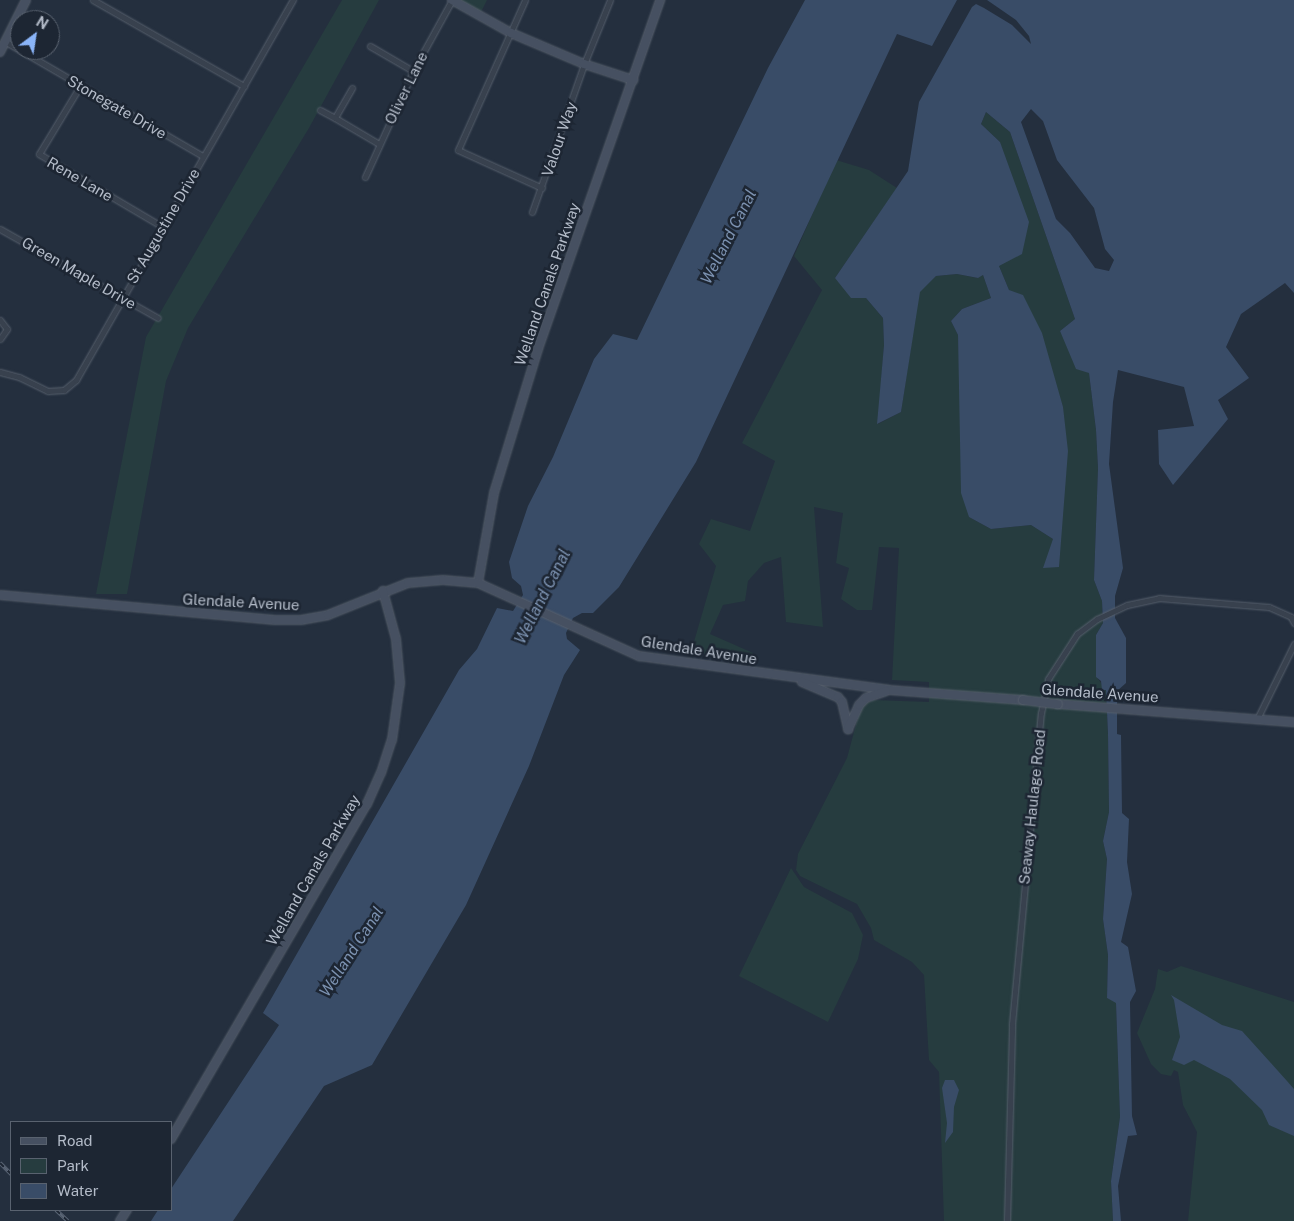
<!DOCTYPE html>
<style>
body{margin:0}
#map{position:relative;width:1294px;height:1221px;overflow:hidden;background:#242f3e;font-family:"Public Sans",sans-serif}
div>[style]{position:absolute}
.green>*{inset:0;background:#263c3f}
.water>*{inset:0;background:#394c67}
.roads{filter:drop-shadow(0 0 1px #565f6c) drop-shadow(0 0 1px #565f6c)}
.street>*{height:5px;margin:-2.5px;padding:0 2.5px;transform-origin:2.5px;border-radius:2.5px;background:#38414e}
.secondary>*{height:8px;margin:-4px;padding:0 4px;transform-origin:4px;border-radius:4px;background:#465061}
.rail>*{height:4px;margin-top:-2px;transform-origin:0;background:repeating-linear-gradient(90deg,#1d2633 0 5.5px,#5a6575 0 11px);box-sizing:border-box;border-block:1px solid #5a6575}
.bridges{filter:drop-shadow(0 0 1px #565f6c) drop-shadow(0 0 1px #565f6c)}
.secondary-bridge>*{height:8px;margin:-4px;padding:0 4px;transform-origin:4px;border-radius:4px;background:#465061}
span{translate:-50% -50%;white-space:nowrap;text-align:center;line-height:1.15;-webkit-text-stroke:5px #1d2633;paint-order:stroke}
.street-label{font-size:15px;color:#b4bcc9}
.water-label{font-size:16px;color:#7c92b1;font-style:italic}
.legend{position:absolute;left:10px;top:1121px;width:162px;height:90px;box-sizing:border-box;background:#1d2633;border:1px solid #59626f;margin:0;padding:6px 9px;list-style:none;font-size:15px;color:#b4bcc9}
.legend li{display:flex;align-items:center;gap:10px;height:25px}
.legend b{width:25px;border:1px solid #59626f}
.north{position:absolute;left:10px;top:10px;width:50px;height:50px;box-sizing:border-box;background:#1d2633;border:1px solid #59626f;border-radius:50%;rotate:31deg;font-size:14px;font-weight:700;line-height:20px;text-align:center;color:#b4bcc9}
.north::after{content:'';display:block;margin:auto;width:18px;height:22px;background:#8ab4f8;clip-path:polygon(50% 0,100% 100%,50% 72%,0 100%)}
</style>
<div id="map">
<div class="green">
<i style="clip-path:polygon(342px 0,379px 0,309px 128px,188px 328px,166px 381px,127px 594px,96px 594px,146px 337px)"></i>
<i style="clip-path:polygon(449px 0,487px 0,479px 16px)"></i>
<i style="clip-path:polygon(986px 112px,1010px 132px,1075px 319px,1060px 331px,1089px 373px,1096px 430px,1098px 468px,1094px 580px,1102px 601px,1103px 623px,1096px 635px,1096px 676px,1106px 690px,1108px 735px,1109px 812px,1103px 841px,1107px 859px,1103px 919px,1108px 955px,1107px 998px,1116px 1002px,1120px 1117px,1111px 1181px,1113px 1221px,944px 1221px,939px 1072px,929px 1060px,924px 975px,912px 962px,874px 940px,871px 928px,857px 904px,800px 876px,796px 870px,798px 854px,847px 758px,861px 706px,873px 700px,929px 702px,929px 682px,892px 680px,899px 548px,879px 547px,872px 610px,857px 610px,841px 599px,849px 568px,836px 563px,843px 513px,814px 507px,823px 627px,786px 622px,781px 557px,764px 563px,748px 581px,745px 601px,723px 605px,710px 634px,753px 653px,752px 660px,691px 652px,716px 566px,699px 544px,711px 519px,750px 531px,775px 461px,742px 443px,822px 290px,794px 256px,836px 160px,869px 170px,897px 188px,835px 278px,866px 298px,883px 318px,884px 345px,878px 424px,901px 412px,919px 292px,936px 276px,957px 274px,977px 278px,983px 275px,991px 298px,962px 309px,951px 321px,958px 335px,969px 517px,991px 529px,1031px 525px,1053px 539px,1059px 567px,1015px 295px,1009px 290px,999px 266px,1000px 142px,981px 124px)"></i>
<i style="clip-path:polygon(791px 868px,804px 887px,852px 913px,863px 935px,858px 959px,828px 1022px,739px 976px)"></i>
<i style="clip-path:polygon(1181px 966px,1294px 1002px,1294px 1221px,1188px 1221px,1197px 1132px,1183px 1105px,1178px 1072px,1174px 1070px,1171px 1076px,1161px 1074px,1151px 1064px,1137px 1033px,1155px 989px,1158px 969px,1167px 972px)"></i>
</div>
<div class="water">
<i style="clip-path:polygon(805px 0,957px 0,932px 46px,897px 34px,696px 462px,619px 587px,593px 613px,582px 613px,573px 618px,566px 633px,567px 639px,580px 650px,564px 675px,529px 766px,466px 905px,372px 1065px,324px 1086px,233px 1221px,151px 1221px,158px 1210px,171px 1210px,171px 1189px,279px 1025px,263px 1013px,459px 670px,477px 649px,497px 608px,513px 611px,523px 595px,521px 586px,512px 578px,509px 562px,528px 506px,553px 457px,594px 359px,613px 334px,637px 340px,768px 68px)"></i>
<i style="clip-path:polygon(evenodd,987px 0,1294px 0,1294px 293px,1285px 283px,1241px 314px,1226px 347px,1249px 378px,1218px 400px,1228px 419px,1173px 485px,1159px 464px,1158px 430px,1194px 426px,1184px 387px,1118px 370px,1113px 402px,1109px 464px,1123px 568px,1115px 596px,1115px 618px,1126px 638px,1126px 683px,1117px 691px,1117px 734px,1121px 735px,1122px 813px,1129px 819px,1127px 862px,1132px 894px,1121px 942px,1128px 947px,1136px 991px,1130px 1002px,1132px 1116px,1137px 1135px,1128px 1136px,1118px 1186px,1121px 1221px,1113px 1221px,1111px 1181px,1120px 1117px,1116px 1003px,1107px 998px,1108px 955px,1103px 919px,1107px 859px,1103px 841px,1109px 812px,1108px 734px,1106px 690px,1102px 690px,1101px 681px,1096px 677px,1096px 635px,1103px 623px,1102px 601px,1094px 580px,1098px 468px,1096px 430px,1089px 373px,1076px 369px,1060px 331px,1075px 319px,1010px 132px,986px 112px,981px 124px,1000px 142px,1029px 222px,1022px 254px,999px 266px,1009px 290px,1023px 295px,1042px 333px,1063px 407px,1068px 451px,1059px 567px,1043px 568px,1053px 539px,1031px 525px,991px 529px,969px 517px,961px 493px,958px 335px,951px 321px,962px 309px,991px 298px,983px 275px,978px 278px,957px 274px,936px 276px,920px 292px,901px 412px,877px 424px,884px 345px,883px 318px,866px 298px,851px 298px,835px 278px,908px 171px,919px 102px,972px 7px,976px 4px,984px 8px,1012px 25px,1031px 44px,1029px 36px,1016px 20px,987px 0,1031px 109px,1043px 121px,1057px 160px,1094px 208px,1105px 249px,1114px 260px,1109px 271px,1095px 268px,1070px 233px,1056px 219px,1021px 122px,1031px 109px)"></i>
<i style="clip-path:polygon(1171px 995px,1222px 1025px,1242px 1031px,1287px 1081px,1294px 1089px,1294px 1136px,1269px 1125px,1262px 1110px,1230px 1079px,1194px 1060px,1184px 1065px,1172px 1060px,1180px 1037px,1174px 1000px)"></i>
<i style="clip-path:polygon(945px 1080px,954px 1080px,959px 1090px,954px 1107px,953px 1132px,945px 1143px,947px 1123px,942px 1088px)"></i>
</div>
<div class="roads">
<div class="street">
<i style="left:93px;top:0;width:174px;rotate:29.7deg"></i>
<i style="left:525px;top:0;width:164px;rotate:114.1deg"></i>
<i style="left:458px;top:150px;width:92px;rotate:24.3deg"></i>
<i style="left:6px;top:42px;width:228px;rotate:30.1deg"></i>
<i style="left:370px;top:46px;width:50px;rotate:30.2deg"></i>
<i style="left:80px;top:86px;width:79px;rotate:121.1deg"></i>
<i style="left:39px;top:154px;width:144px;rotate:30.5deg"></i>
<i style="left:352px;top:88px;width:34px;rotate:120deg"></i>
<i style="left:335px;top:118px;width:51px;rotate:30.6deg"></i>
<i style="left:320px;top:110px;width:17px;rotate:28deg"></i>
<i style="left:365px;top:177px;width:116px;rotate:-65.6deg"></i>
<i style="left:413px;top:71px;width:81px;rotate:-61.2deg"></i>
<i style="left:532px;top:212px;width:157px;rotate:-70.6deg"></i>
<i style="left:584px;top:64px;width:69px;rotate:-67.9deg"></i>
<i style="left:0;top:229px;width:181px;rotate:29.4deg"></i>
<i style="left:0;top:320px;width:11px;rotate:52deg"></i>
<i style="left:7px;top:329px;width:12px;rotate:125deg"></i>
<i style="left:0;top:372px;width:20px;rotate:15deg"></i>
<i style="left:19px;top:377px;width:32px;rotate:26deg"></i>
<i style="left:48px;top:391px;width:16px;rotate:-4deg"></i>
<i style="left:64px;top:390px;width:16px;rotate:-40deg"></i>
<i style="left:76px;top:380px;width:438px;rotate:-60.3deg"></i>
<i style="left:1257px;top:719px;width:84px;rotate:-63.7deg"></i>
<i style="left:1007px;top:1221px;width:197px;rotate:-88.5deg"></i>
<i style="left:1012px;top:1024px;width:312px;rotate:-84.7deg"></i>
<i style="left:1041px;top:713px;width:35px;rotate:-78deg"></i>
<i style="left:1048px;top:679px;width:54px;rotate:-57.2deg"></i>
<i style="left:1077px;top:634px;width:25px;rotate:-37deg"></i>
<i style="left:1097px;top:619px;width:33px;rotate:-25deg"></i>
<i style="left:1127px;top:605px;width:33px;rotate:-12deg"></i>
<i style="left:1159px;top:598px;width:110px;rotate:4.7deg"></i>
<i style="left:1269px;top:607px;width:24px;rotate:24deg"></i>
<i style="left:1291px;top:617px;width:7px;rotate:63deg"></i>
</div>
<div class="secondary">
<i style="left:452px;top:0;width:68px;rotate:29.2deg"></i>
<i style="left:511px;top:33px;width:79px;rotate:23deg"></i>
<i style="left:584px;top:64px;width:52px;rotate:18.1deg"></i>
<i style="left:0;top:52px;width:58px;rotate:-63.4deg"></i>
<i style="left:478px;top:583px;width:91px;rotate:-79.9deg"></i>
<i style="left:494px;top:493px;width:151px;rotate:-73deg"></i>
<i style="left:538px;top:349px;width:370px;rotate:-70.7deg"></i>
<i style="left:0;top:595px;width:276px;rotate:5.2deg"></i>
<i style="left:275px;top:620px;width:26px"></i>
<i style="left:301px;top:620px;width:27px;rotate:-10deg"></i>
<i style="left:328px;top:615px;width:86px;rotate:-21.8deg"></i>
<i style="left:408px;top:583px;width:35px;rotate:-5deg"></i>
<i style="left:443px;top:580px;width:35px;rotate:5deg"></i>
<i style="left:478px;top:583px;width:177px;rotate:24.4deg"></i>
<i style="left:639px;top:656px;width:252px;rotate:7.7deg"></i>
<i style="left:889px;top:690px;width:134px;rotate:4.3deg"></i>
<i style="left:802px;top:682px;width:39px;rotate:23deg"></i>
<i style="left:838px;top:697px;width:6px;rotate:51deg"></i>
<i style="left:842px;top:702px;width:28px;rotate:77deg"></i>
<i style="left:1058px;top:704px;width:237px;rotate:4.4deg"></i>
<i style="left:848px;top:729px;width:26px;rotate:-65deg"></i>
<i style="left:859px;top:705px;width:10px;rotate:-45deg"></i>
<i style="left:866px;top:698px;width:21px;rotate:-19deg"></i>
<i style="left:171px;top:1139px;width:388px;rotate:-59.7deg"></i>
<i style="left:367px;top:804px;width:34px;rotate:-66deg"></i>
<i style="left:381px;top:773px;width:35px;rotate:-72deg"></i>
<i style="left:392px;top:740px;width:58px;rotate:-82deg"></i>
<i style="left:400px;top:683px;width:44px;rotate:-95.2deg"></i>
<i style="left:396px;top:639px;width:50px;rotate:-105.2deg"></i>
<i style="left:120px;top:1221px;width:13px;rotate:-58deg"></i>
</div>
</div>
<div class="rail">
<i style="left:0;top:1163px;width:16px;rotate:45deg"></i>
<i style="left:56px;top:1210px;width:16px;rotate:43deg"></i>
</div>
<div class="bridges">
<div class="secondary-bridge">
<i style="left:1023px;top:700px;width:35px;rotate:7deg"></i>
</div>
</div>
<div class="street-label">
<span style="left:406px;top:88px;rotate:-64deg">Oliver Lane</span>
<span style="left:117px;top:107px;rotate:30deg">Stonegate Drive</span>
<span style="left:559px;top:139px;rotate:-71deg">Valour Way</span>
<span style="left:80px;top:179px;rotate:30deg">Rene Lane</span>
<span style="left:163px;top:226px;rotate:-60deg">St Augustine Drive</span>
<span style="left:79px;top:273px;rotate:30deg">Green Maple Drive</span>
<span style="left:547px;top:284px;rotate:-71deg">Welland Canals Parkway</span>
<span style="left:241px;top:602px;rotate:3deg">Glendale Avenue</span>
<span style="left:699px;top:650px;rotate:9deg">Glendale Avenue</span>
<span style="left:1100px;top:693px;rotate:4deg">Glendale Avenue</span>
<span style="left:1032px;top:807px;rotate:-84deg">Seaway Haulage Road</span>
<span style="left:313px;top:870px;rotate:-60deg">Welland Canals Parkway</span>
</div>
<div class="water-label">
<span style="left:729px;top:237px;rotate:-63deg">Welland Canal</span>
<span style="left:543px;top:597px;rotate:-63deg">Welland Canal</span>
<span style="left:352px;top:952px;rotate:-57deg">Welland Canal</span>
</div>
<ul class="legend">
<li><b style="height:6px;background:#465061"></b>Road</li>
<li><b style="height:14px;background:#263c3f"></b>Park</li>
<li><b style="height:14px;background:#394c67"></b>Water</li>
</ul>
<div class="north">N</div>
</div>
